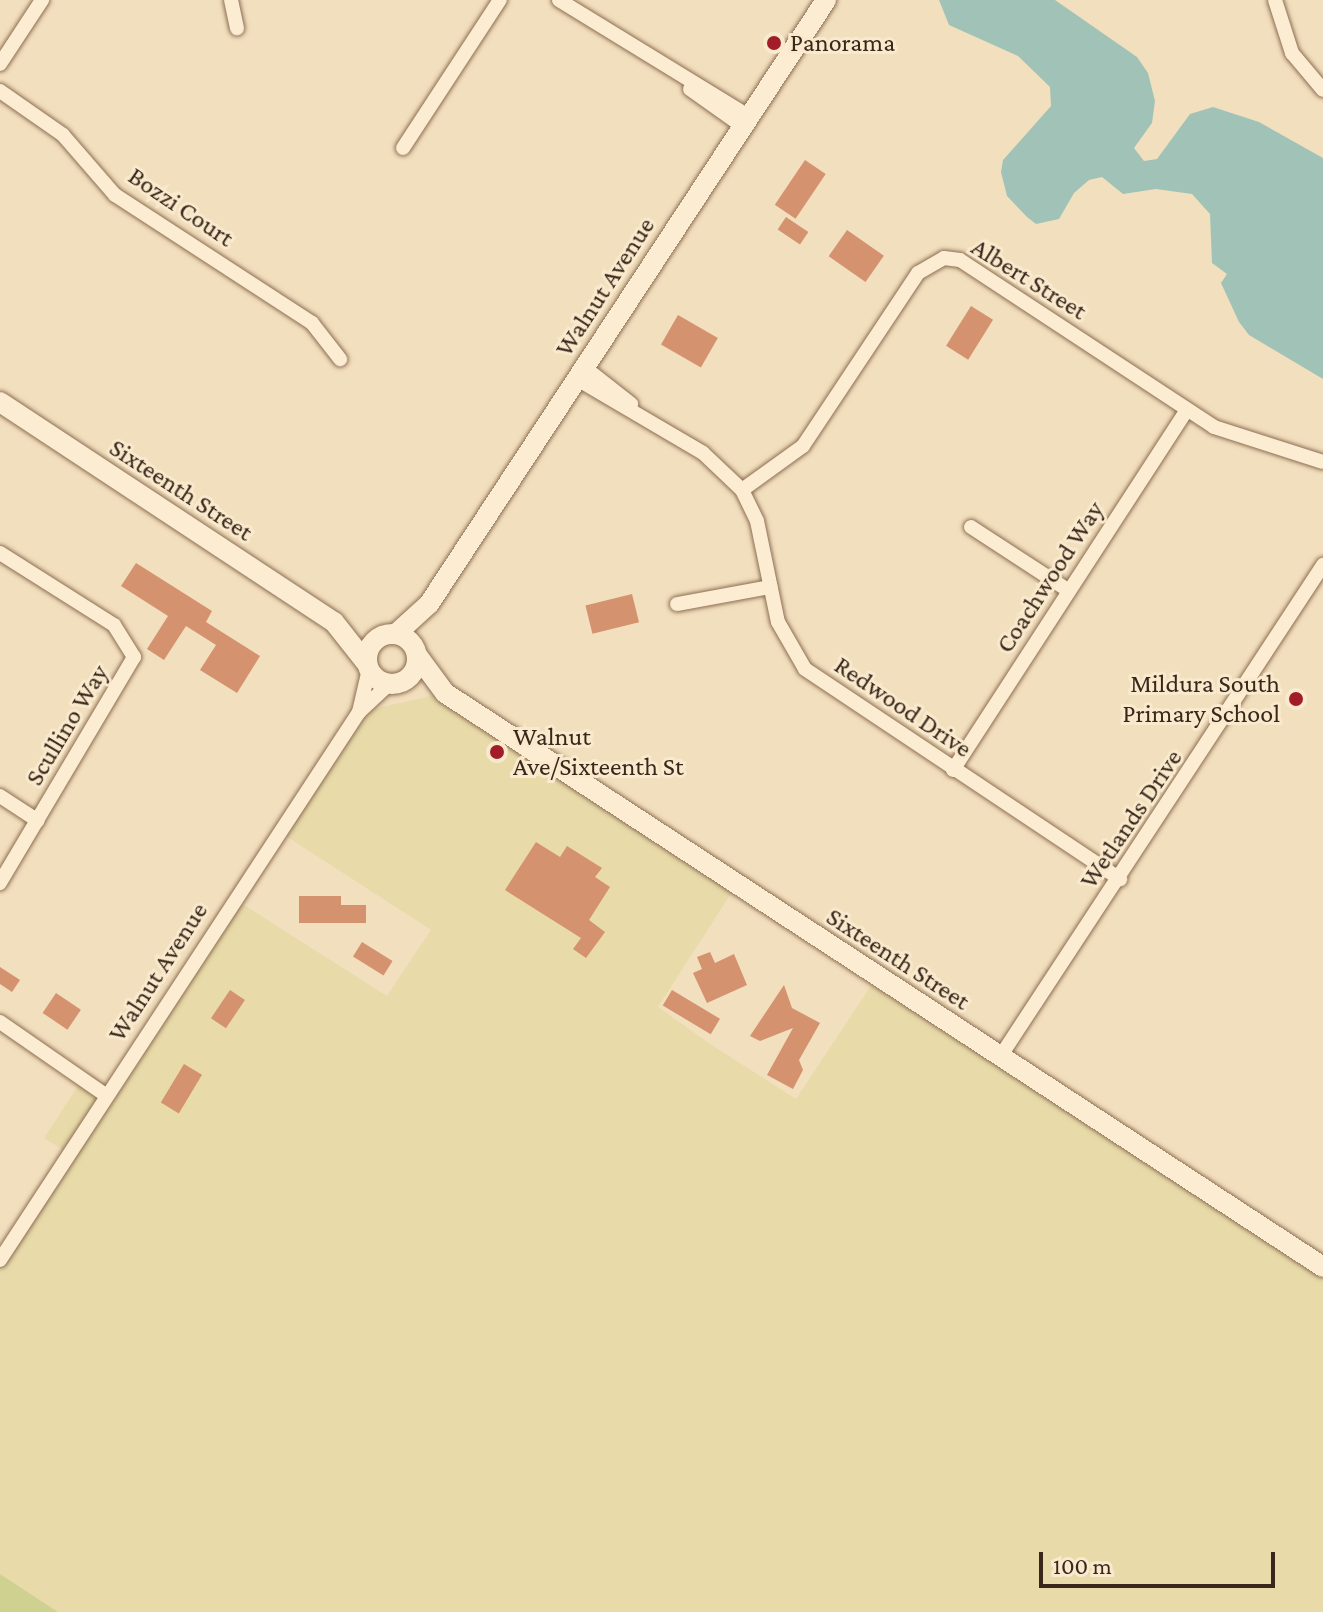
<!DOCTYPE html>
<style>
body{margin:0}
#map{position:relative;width:1323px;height:1612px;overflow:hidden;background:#f2dfbd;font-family:"Crimson Pro",serif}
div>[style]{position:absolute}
.farmland>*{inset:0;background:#e8daa9}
.green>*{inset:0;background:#ced190}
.water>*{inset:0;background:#a1c3b7}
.building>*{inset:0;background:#d4926f;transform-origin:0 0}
.roads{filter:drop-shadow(0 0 2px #8c6e54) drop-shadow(0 0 2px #8c6e54)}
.street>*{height:14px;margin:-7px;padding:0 7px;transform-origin:7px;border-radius:7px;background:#fcecd1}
.secondary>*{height:20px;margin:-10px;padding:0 10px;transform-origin:10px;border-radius:10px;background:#fcecd1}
.secondary>.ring{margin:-10px;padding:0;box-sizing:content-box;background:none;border:20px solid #fcecd1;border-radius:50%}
.dots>*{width:22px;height:22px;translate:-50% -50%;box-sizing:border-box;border:4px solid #f9e9cd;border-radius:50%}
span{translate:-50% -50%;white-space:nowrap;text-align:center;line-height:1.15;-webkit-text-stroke:6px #f9e9cd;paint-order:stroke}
.poi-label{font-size:26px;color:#39271b}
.left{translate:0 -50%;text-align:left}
.right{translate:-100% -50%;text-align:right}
.street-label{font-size:26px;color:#39271b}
.scale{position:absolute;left:1039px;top:1552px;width:236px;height:36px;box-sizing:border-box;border:4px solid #39271b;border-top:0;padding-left:10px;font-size:24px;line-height:28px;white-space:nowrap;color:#39271b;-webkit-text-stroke:6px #f9e9cd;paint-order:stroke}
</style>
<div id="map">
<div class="farmland">
<i style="clip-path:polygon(445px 693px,737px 884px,658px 1007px,713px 1046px,796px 1099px,877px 977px,1323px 1267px,1323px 1612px,58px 1612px,0 1574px,0 1260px,69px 1153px,44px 1138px,87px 1072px,112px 1088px,236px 900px,387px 996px,431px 930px,280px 832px,359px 712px)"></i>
</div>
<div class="green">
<i style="clip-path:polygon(0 1574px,58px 1612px,0 1612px)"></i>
</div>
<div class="water">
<i style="clip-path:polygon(939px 0,1055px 0,1137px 57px,1148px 73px,1155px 101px,1152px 123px,1134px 148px,1144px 161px,1157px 159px,1190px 114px,1213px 107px,1259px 122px,1323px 158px,1323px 379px,1249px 335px,1239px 322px,1221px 283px,1227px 274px,1212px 263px,1210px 214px,1192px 194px,1156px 189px,1123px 194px,1102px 177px,1089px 180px,1074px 193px,1059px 219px,1036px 224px,1027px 217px,1007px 196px,1001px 172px,1003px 160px,1051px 106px,1050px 87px,1018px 56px,949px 25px)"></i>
</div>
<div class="building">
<i style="left:805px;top:160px;width:25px;height:54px;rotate:34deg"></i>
<i style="left:786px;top:217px;width:27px;height:15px;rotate:34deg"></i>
<i style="left:847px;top:230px;width:45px;height:32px;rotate:35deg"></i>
<i style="left:971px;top:306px;width:26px;height:47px;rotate:32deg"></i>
<i style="left:678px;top:315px;width:46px;height:34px;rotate:30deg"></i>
<i style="clip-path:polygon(136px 563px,212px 611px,206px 622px,260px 656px,237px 693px,200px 670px,216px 645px,186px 626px,164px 660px,147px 649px,168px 616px,121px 586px)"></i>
<i style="left:632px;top:594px;width:29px;height:48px;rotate:76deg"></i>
<i style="clip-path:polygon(536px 842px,560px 857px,567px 846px,602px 868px,595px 877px,610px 887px,589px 920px,605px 932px,586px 958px,573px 949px,581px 938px,505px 890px)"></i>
<i style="clip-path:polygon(299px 896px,341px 896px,341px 905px,366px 905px,366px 923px,299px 923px)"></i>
<i style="left:362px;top:942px;width:36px;height:17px;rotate:32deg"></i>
<i style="clip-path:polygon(710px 952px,715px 963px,734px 954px,747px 985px,707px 1003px,693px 973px,702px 969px,697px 957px)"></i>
<i style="clip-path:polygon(0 967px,20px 980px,12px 992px,0 984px)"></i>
<i style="clip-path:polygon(784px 985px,792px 1008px,820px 1023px,799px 1060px,803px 1070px,793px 1089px,767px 1075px,793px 1028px,760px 1041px,750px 1036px)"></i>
<i style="left:230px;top:990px;width:18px;height:34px;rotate:34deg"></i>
<i style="left:672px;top:990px;width:56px;height:18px;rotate:31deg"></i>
<i style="left:56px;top:993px;width:30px;height:24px;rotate:34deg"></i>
<i style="left:184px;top:1064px;width:21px;height:45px;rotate:31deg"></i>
</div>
<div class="roads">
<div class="street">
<i style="left:231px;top:0;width:29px;rotate:78deg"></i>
<i style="left:559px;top:0;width:222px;rotate:31.5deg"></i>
<i style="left:1275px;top:0;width:56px;rotate:72.2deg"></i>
<i style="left:1292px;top:53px;width:48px;rotate:50deg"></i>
<i style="left:0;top:64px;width:77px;rotate:-56.7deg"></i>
<i style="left:690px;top:89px;width:64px;rotate:35.4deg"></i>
<i style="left:0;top:91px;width:77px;rotate:34.9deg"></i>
<i style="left:63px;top:135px;width:79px;rotate:49.1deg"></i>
<i style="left:115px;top:195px;width:235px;rotate:33deg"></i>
<i style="left:312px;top:323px;width:46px;rotate:52.1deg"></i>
<i style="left:403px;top:148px;width:177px;rotate:-56.8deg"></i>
<i style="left:584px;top:367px;width:60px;rotate:38.2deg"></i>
<i style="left:577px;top:379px;width:146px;rotate:30.4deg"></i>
<i style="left:703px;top:453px;width:54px;rotate:43.5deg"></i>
<i style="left:742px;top:490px;width:34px;rotate:64deg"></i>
<i style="left:757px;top:521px;width:103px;rotate:78.3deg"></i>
<i style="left:778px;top:622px;width:54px;rotate:60.1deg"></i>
<i style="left:805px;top:669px;width:379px;rotate:33.7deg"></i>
<i style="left:742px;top:490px;width:75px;rotate:-35.8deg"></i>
<i style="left:803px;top:446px;width:208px;rotate:-56.4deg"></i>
<i style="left:918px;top:273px;width:30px;rotate:-30deg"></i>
<i style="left:944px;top:258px;width:16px;rotate:7deg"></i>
<i style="left:960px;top:260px;width:304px;rotate:33.3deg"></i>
<i style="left:1214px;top:427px;width:114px;rotate:17.8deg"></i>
<i style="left:971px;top:527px;width:117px;rotate:33.1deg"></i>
<i style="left:0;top:553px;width:135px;rotate:32.3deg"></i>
<i style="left:114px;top:625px;width:38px;rotate:58deg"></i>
<i style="left:134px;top:657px;width:263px;rotate:120.7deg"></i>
<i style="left:677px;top:604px;width:95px;rotate:-10.4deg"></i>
<i style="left:359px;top:712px;width:41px;rotate:-43deg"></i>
<i style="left:953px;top:770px;width:429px;rotate:-57deg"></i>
<i style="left:0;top:796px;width:45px;rotate:33.3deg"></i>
<i style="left:0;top:1022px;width:130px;rotate:34.7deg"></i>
<i style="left:1000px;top:1057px;width:589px;rotate:-56.71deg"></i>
<i style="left:0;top:1260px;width:655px;rotate:-56.77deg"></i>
<i style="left:359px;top:712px;width:44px;rotate:-76.9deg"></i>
</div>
<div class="secondary">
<i style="left:0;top:402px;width:400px;rotate:33.4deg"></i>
<i style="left:334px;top:622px;width:53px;rotate:51.8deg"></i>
<i style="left:396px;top:634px;width:45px;rotate:-42.3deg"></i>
<i style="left:429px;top:604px;width:723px;rotate:-56.68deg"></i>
<i class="ring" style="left:367px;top:634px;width:30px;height:30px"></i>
<i style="left:417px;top:655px;width:47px;rotate:53.6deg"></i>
<i style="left:445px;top:693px;width:1049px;rotate:33.17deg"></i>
</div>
</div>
<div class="dots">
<i style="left:774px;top:43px;background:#a11e28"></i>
<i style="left:1296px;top:699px;background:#a11e28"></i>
<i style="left:497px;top:752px;background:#a11e28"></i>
</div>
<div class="poi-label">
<span class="left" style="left:790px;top:43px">Panorama</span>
<span class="right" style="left:1280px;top:699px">Mildura South<br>Primary School</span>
<span class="left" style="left:513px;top:752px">Walnut<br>Ave/Sixteenth St</span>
</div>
<div class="street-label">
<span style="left:181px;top:207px;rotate:34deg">Bozzi Court</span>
<span style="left:1029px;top:279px;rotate:32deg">Albert Street</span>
<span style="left:605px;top:287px;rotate:-57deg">Walnut Avenue</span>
<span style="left:181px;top:490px;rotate:33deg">Sixteenth Street</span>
<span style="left:1050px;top:577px;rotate:-57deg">Coachwood Way</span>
<span style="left:903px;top:707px;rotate:34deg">Redwood Drive</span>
<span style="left:67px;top:725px;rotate:-59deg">Scullino Way</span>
<span style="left:1131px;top:819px;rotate:-56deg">Wetlands Drive</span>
<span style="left:898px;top:959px;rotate:33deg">Sixteenth Street</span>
<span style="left:158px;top:972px;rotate:-57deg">Walnut Avenue</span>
</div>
<div class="scale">100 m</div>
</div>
